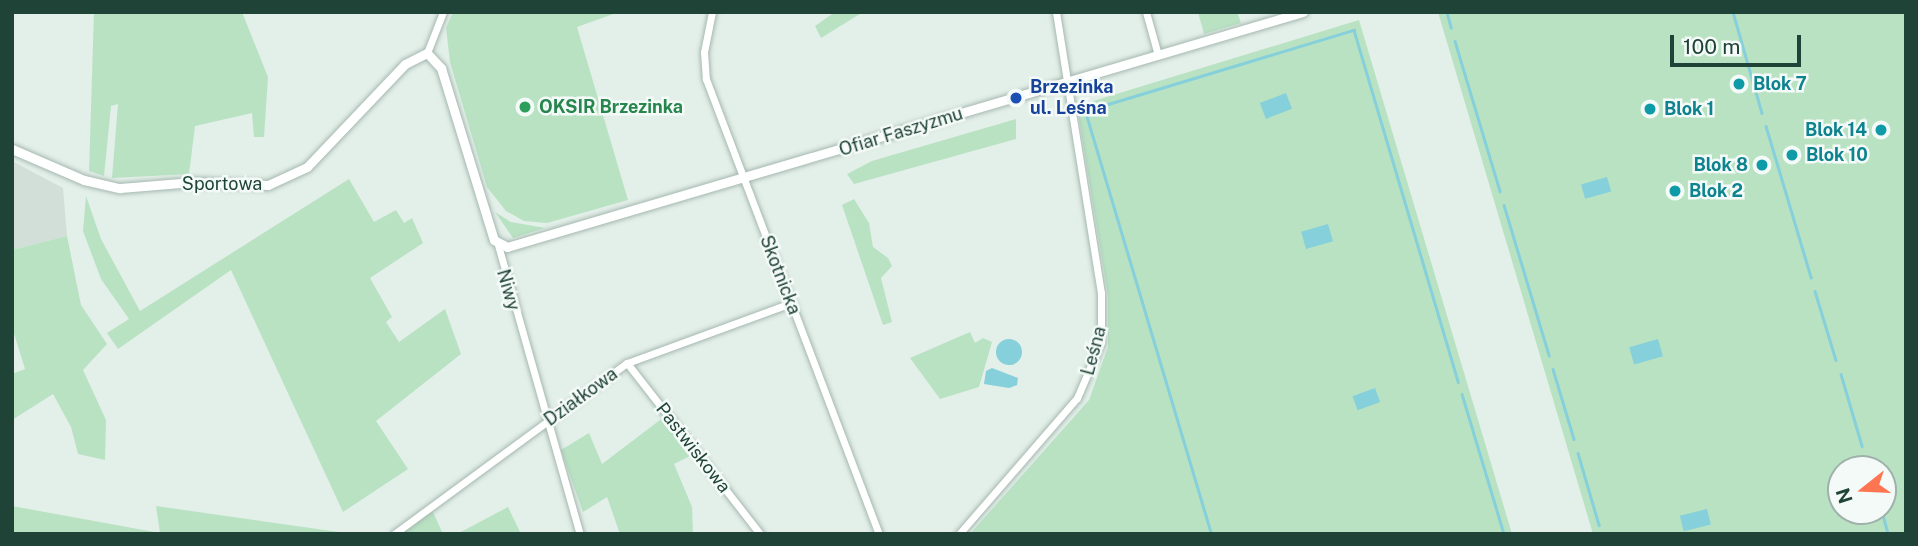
<!DOCTYPE html>
<meta charset="utf-8">
<style>
body{margin:0}
#map{position:relative;width:1918px;height:546px;overflow:hidden;background:#e3efe9;font-family:"Public Sans",sans-serif}
div>[style]{position:absolute}
.built>*{inset:0;background:#d1dfd8}
.green>*{inset:0;background:#b9e2c3}
.water>*{inset:0;background:#85d0da;transform-origin:0 0}
.round{border-radius:50%}
.stream>*{height:2.5px;margin:-1.25px;padding:0 1.25px;transform-origin:1.25px;border-radius:1.25px;background:#85d0da}
.roads{filter:drop-shadow(0 0 2px #a5b8b0) drop-shadow(0 0 2px #a5b8b0)}
.minor>*{height:7px;margin:-3.5px;padding:0 3.5px;transform-origin:3.5px;border-radius:3.5px;background:#fff}
.tertiary>*{height:9px;margin:-4.5px;padding:0 4.5px;transform-origin:4.5px;border-radius:4.5px;background:#fff}
.dots>*{width:19px;height:19px;translate:-50% -50%;box-sizing:border-box;border:4px solid #f4faf7;border-radius:50%}
span{translate:-50% -50%;white-space:nowrap;text-align:center;line-height:1.15;-webkit-text-stroke:5px #f4faf7;paint-order:stroke}
.culture-label{font-size:18px;color:#0d838f;font-weight:700}
.left{translate:0 -50%;text-align:left}
.right{translate:-100% -50%;text-align:right}
.transit-label{font-size:18px;color:#164399;font-weight:700}
.leisure-label{font-size:18px;color:#27864d;font-weight:700}
.street-label{font-size:18px;color:#204338}
.frame{position:absolute;inset:0;border:14px solid #204338;pointer-events:none}
.north{position:absolute;left:1827px;top:455px;width:70px;height:70px;box-sizing:border-box;background:#f4faf7;border:2px solid #9fb1ab;border-radius:50%;rotate:252deg;font-size:19px;font-weight:700;line-height:28px;text-align:center;color:#204338}
.north::after{content:'';display:block;margin:auto;width:24px;height:32px;background:#ff7451;clip-path:polygon(50% 0,100% 100%,50% 72%,0 100%)}
.scale{position:absolute;left:1670px;top:35px;width:131px;height:32px;box-sizing:border-box;border:4px solid #204338;border-top:0;padding-left:9px;font-size:21px;line-height:24px;white-space:nowrap;color:#204338;-webkit-text-stroke:5px #f4faf7;paint-order:stroke}
</style>
<div id="map">
<div class="built">
<i style="clip-path:polygon(12px 161px,63px 188px,67px 236px,12px 250px)"></i>
</div>
<div class="green">
<i style="clip-path:polygon(94px 12px,242px 12px,268px 77px,264px 137px,254px 137px,252px 113px,195px 126px,189px 174px,112px 178px,118px 104px,111px 106px,104px 176px,89px 171px)"></i>
<i style="clip-path:polygon(453px 12px,619px 12px,577px 27px,628px 200px,547px 223px,524px 221px,506px 211px,487px 187px,450px 62px,446px 28px)"></i>
<i style="clip-path:polygon(835px 12px,863px 12px,821px 38px,815px 26px)"></i>
<i style="clip-path:polygon(1198px 12px,1237px 12px,1241px 23px,1204px 34px)"></i>
<i style="clip-path:polygon(evenodd,1438px 12px,1906px 12px,1906px 534px,1593px 534px,1438px 12px,1841px 469px,1883px 469px,1883px 511px,1841px 511px,1841px 469px)"></i>
<i style="clip-path:polygon(1359px 20px,1512px 534px,970px 534px,1089px 400px,1108px 347px,1108px 296px,1077px 106px)"></i>
<i style="clip-path:polygon(1016px 119px,1016px 139px,854px 184px,847px 174px,872px 161px)"></i>
<i style="clip-path:polygon(349px 179px,374px 222px,396px 210px,404px 223px,412px 218px,423px 243px,370px 278px,392px 317px,386px 322px,399px 342px,445px 309px,461px 354px,376px 421px,408px 469px,343px 512px,231px 270px,118px 349px,107px 333px,129px 319px,101px 279px,83px 231px,86px 196px,101px 239px,140px 311px)"></i>
<i style="clip-path:polygon(854px 199px,869px 223px,873px 247px,888px 258px,892px 266px,881px 278px,892px 322px,883px 325px,842px 205px)"></i>
<i style="clip-path:polygon(495px 212px,511px 222px,545px 228px,513px 238px)"></i>
<i style="clip-path:polygon(67px 236px,81px 305px,107px 344px,83px 370px,106px 420px,105px 460px,78px 454px,71px 427px,53px 394px,12px 420px,12px 374px,25px 369px,12px 327px,12px 250px)"></i>
<i style="clip-path:polygon(970px 332px,975px 343px,983px 338px,992px 342px,979px 387px,940px 399px,910px 358px)"></i>
<i style="clip-path:polygon(664px 417px,690px 456px,674px 464px,692px 507px,693px 534px,620px 534px,607px 497px,583px 512px,561px 450px,589px 433px,602px 464px)"></i>
<i style="clip-path:polygon(12px 506px,160px 533px,156px 506px,353px 534px,12px 534px)"></i>
<i style="clip-path:polygon(508px 507px,521px 534px,457px 534px)"></i>
<i style="clip-path:polygon(432px 510px,443px 534px,400px 534px)"></i>
</div>
<div class="water">
<i style="left:1286px;top:93px;width:17px;height:28px;rotate:69deg"></i>
<i style="left:1607px;top:177px;width:15px;height:27px;rotate:74deg"></i>
<i style="left:1328px;top:224px;width:18px;height:28px;rotate:74deg"></i>
<i class="round" style="left:996px;top:339px;width:26px;height:26px"></i>
<i style="left:1658px;top:339px;width:18px;height:30px;rotate:74deg"></i>
<i style="clip-path:polygon(992px 368px,1018px 378px,1017px 385px,1009px 388px,984px 384px,986px 371px)"></i>
<i style="left:1375px;top:388px;width:15px;height:24px;rotate:70deg"></i>
<i style="left:1707px;top:509px;width:16px;height:28px;rotate:76deg"></i>
</div>
<div class="stream">
<i style="left:1447px;top:12px;width:16px;rotate:75deg"></i>
<i style="left:1733px;top:12px;width:105px;rotate:74deg"></i>
<i style="left:1455px;top:41px;width:157px;rotate:73.3deg"></i>
<i style="left:1766px;top:126px;width:158px;rotate:73.4deg"></i>
<i style="left:1504px;top:205px;width:157px;rotate:73.3deg"></i>
<i style="left:1815px;top:291px;width:72px;rotate:73.1deg"></i>
<i style="left:1553px;top:369px;width:73px;rotate:73.3deg"></i>
<i style="left:1841px;top:374px;width:75px;rotate:73.7deg"></i>
<i style="left:1462px;top:394px;width:146px;rotate:73.3deg"></i>
<i style="left:1578px;top:453px;width:75px;rotate:73.7deg"></i>
<i style="left:1866px;top:459px;width:10px;rotate:73deg"></i>
<i style="left:1882px;top:511px;width:24px;rotate:75deg"></i>
<i style="left:1211px;top:534px;width:441px;rotate:-106.6deg"></i>
<i style="left:1085px;top:111px;width:281px;rotate:-16.8deg"></i>
<i style="left:1354px;top:30px;width:367px;rotate:73.5deg"></i>
</div>
<div class="roads">
<div class="minor">
<i style="left:712px;top:12px;width:41px;rotate:101.3deg"></i>
<i style="left:704px;top:52px;width:27px;rotate:86deg"></i>
<i style="left:706px;top:79px;width:487px;rotate:69.2deg"></i>
<i style="left:1146px;top:12px;width:45px;rotate:74.4deg"></i>
<i style="left:427px;top:53px;width:44px;rotate:-68.7deg"></i>
<i style="left:498px;top:245px;width:300px;rotate:74.2deg"></i>
<i style="left:627px;top:363px;width:217px;rotate:52.1deg"></i>
<i style="left:394px;top:534px;width:289px;rotate:-36.3deg"></i>
<i style="left:627px;top:363px;width:175px;rotate:-20.1deg"></i>
<i style="left:959px;top:534px;width:180px;rotate:-49.1deg"></i>
<i style="left:1077px;top:398px;width:61px;rotate:-66.8deg"></i>
<i style="left:1101px;top:342px;width:49px;rotate:-90deg"></i>
<i style="left:1101px;top:293px;width:285px;rotate:-99.1deg"></i>
</div>
<div class="tertiary">
<i style="left:12px;top:149px;width:78px;rotate:23.3deg"></i>
<i style="left:84px;top:180px;width:37px;rotate:13deg"></i>
<i style="left:120px;top:188px;width:73px;rotate:-4.7deg"></i>
<i style="left:193px;top:182px;width:75px;rotate:2.3deg"></i>
<i style="left:268px;top:185px;width:43px;rotate:-24.8deg"></i>
<i style="left:307px;top:167px;width:142px;rotate:-46.4deg"></i>
<i style="left:405px;top:64px;width:25px;rotate:-27deg"></i>
<i style="left:427px;top:53px;width:21px;rotate:47deg"></i>
<i style="left:441px;top:68px;width:180px;rotate:72.9deg"></i>
<i style="left:494px;top:240px;width:15px;rotate:28deg"></i>
<i style="left:507px;top:247px;width:830px;rotate:-16.45deg"></i>
</div>
</div>
<div class="dots">
<i style="left:1739px;top:84px;background:#0f9aa8"></i>
<i style="left:1016px;top:98px;background:#1a4fb4"></i>
<i style="left:525px;top:107px;background:#2e9e5b"></i>
<i style="left:1650px;top:109px;background:#0f9aa8"></i>
<i style="left:1881px;top:130px;background:#0f9aa8"></i>
<i style="left:1792px;top:155px;background:#0f9aa8"></i>
<i style="left:1762px;top:165px;background:#0f9aa8"></i>
<i style="left:1675px;top:191px;background:#0f9aa8"></i>
</div>
<div class="culture-label">
<span class="left" style="left:1753px;top:84px">Blok 7</span>
<span class="left" style="left:1664px;top:109px">Blok 1</span>
<span class="right" style="left:1867px;top:130px">Blok 14</span>
<span class="left" style="left:1806px;top:155px">Blok 10</span>
<span class="right" style="left:1748px;top:165px">Blok 8</span>
<span class="left" style="left:1689px;top:191px">Blok 2</span>
</div>
<div class="transit-label">
<span class="left" style="left:1030px;top:98px">Brzezinka<br>ul. Leśna</span>
</div>
<div class="leisure-label">
<span class="left" style="left:539px;top:107px">OKSIR Brzezinka</span>
</div>
<div class="street-label">
<span style="left:901px;top:132px;rotate:-17deg">Ofiar Faszyzmu</span>
<span style="left:222px;top:184px">Sportowa</span>
<span style="left:780px;top:275px;rotate:69deg">Skotnicka</span>
<span style="left:508px;top:290px;rotate:74deg">Niwy</span>
<span style="left:1094px;top:351px;rotate:-75deg">Leśna</span>
<span style="left:581px;top:397px;rotate:-36deg">Działkowa</span>
<span style="left:693px;top:448px;rotate:52deg">Pastwiskowa</span>
</div>
<div class="frame"></div>
<div class="north">N</div>
<div class="scale">100 m</div>
</div>
